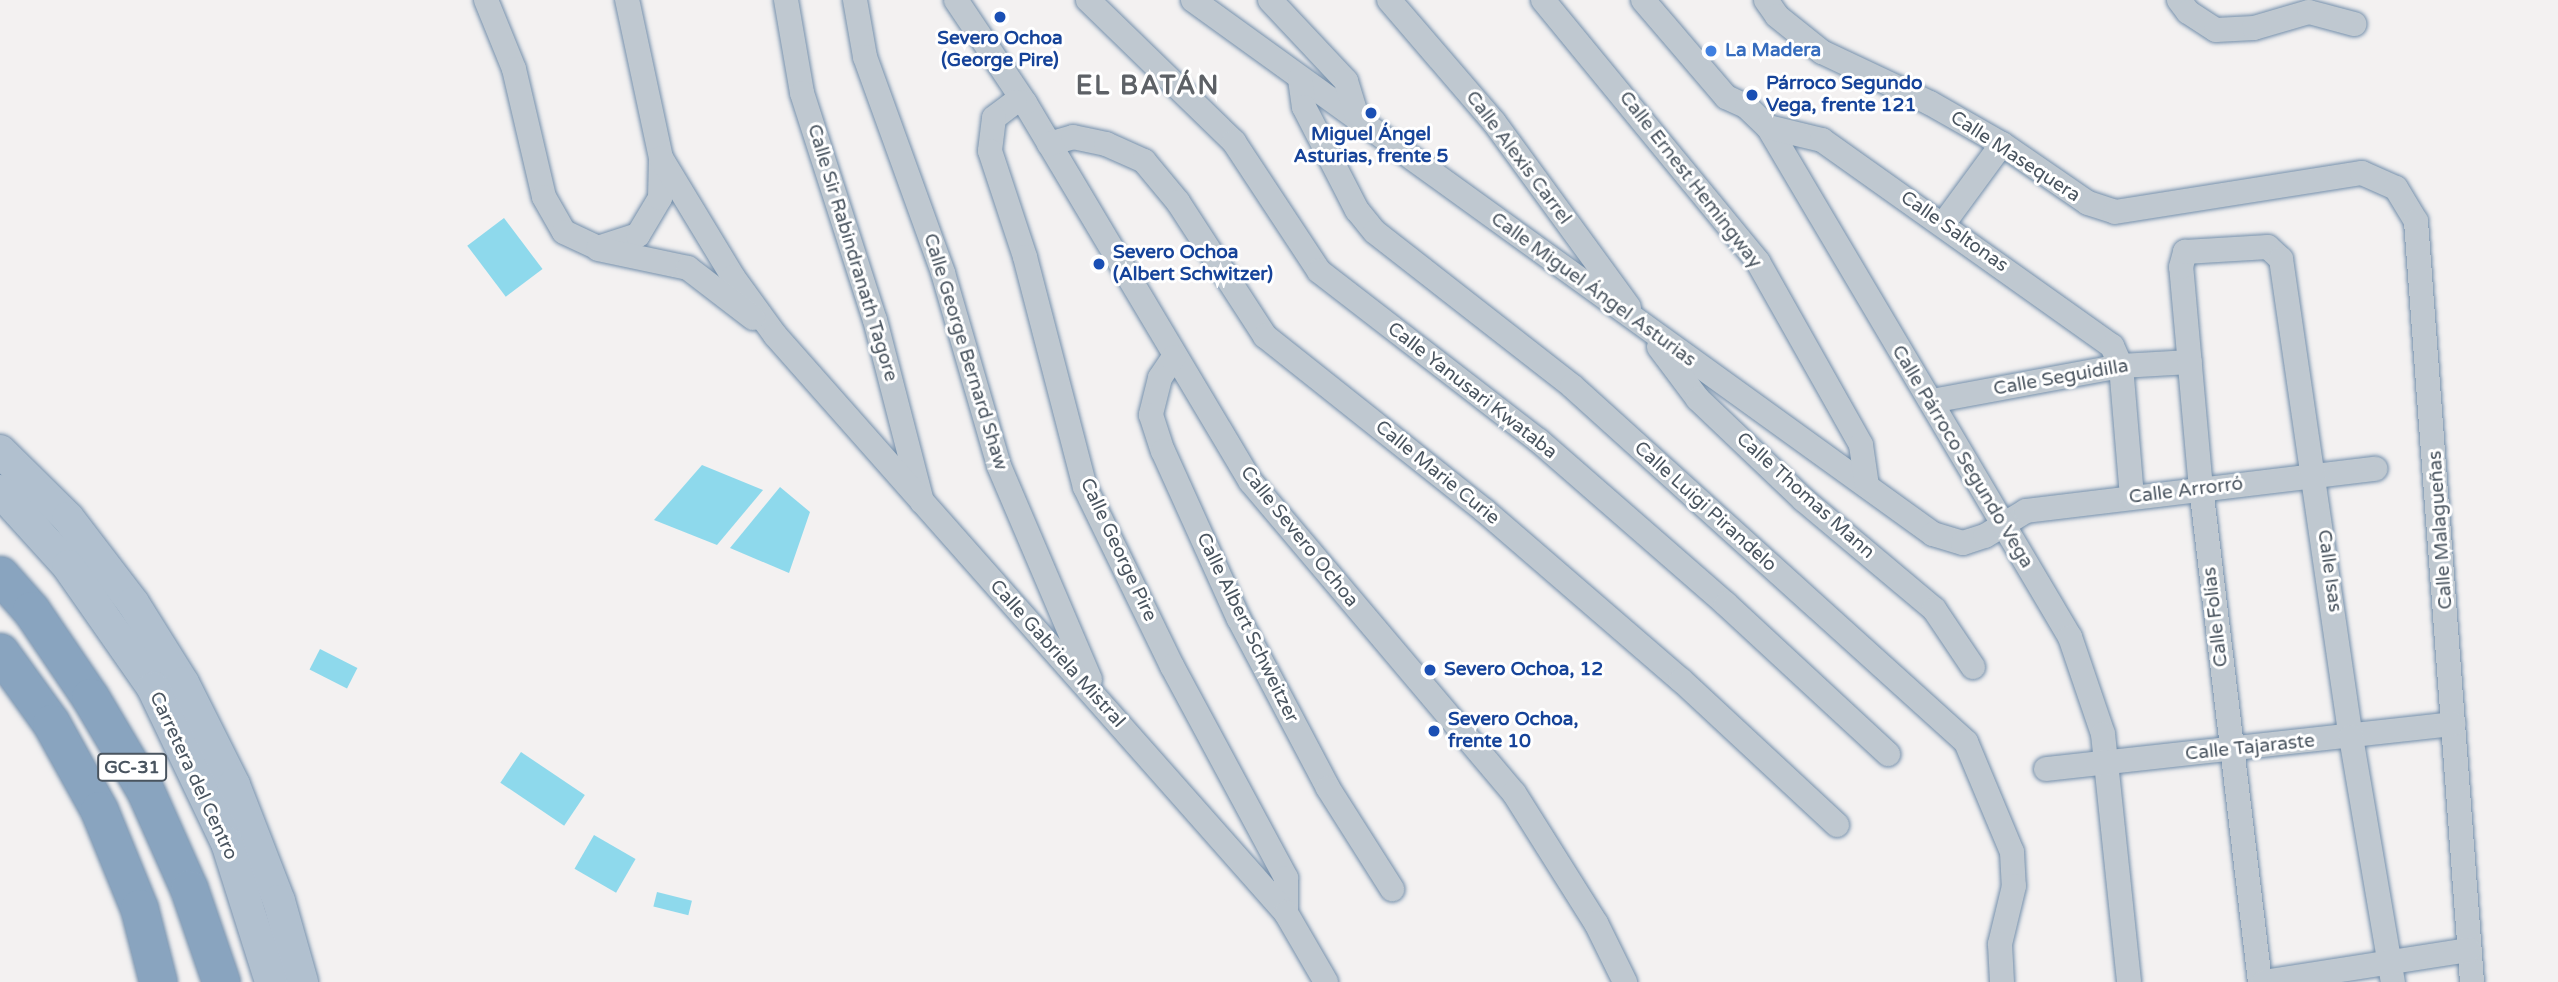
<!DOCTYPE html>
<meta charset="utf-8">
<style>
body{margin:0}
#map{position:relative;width:2558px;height:982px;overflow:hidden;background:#f3f1f1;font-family:"Varela Round",sans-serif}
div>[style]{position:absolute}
.water>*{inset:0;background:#8ed9ec;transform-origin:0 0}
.roads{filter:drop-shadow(0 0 2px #748fab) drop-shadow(0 0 2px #748fab)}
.minor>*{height:24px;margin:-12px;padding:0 12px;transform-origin:12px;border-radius:12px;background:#bfc8d0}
.major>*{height:32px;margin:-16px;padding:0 16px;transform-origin:16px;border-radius:16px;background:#b1c0cf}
.highway>*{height:37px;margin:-18.5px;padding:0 18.5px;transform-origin:18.5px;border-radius:18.5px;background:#89a4bf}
.dots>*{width:19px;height:19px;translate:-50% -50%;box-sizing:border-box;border:4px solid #fff;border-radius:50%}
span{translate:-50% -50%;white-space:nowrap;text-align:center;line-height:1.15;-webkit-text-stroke:6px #fff;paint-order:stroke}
.shield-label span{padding:2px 5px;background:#fff;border:2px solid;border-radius:5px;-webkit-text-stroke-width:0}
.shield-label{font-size:18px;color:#49545f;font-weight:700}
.transit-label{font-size:19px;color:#164399;font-weight:700}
.left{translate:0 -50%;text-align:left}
.shop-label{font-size:19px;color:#366cbe;font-weight:700}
.street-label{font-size:19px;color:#49545f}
.district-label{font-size:26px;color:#5d6166;font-weight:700;letter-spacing:2px}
</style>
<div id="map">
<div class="water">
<i style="left:504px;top:218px;width:64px;height:46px;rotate:53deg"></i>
<i style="clip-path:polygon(702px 465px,763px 490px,717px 545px,654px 520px)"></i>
<i style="clip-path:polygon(780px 487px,810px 512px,789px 573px,730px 548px)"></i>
<i style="left:320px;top:649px;width:42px;height:23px;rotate:27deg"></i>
<i style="left:521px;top:752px;width:77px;height:37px;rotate:34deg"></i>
<i style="left:594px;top:835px;width:48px;height:39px;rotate:30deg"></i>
<i style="left:657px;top:892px;width:36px;height:15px;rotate:14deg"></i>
</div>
<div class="roads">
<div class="minor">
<i style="left:486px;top:0;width:74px;rotate:67.9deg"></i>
<i style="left:514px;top:69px;width:131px;rotate:76.8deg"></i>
<i style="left:544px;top:197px;width:40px;rotate:60.3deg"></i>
<i style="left:564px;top:232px;width:38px;rotate:25deg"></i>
<i style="left:598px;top:248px;width:42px;rotate:-18deg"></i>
<i style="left:638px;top:235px;width:43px;rotate:-59.3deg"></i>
<i style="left:660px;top:198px;width:40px;rotate:-88.6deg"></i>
<i style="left:661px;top:158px;width:162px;rotate:-102.1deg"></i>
<i style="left:786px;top:0;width:94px;rotate:80.2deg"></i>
<i style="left:802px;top:93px;width:238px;rotate:72.2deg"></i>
<i style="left:875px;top:320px;width:188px;rotate:75.5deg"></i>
<i style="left:855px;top:0;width:58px;rotate:80deg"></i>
<i style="left:865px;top:57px;width:230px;rotate:70.1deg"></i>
<i style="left:943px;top:273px;width:201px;rotate:73.8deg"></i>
<i style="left:999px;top:466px;width:232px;rotate:66.9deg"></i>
<i style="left:956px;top:0;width:124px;rotate:56.2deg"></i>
<i style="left:1025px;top:103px;width:441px;rotate:59.2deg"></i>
<i style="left:1251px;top:482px;width:407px;rotate:49.8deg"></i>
<i style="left:1514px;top:793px;width:154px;rotate:57.8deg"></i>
<i style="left:1596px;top:923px;width:66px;rotate:63.8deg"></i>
<i style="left:1088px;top:0;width:204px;rotate:44.2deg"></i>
<i style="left:1234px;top:142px;width:154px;rotate:56.6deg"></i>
<i style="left:1319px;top:271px;width:277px;rotate:37.7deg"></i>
<i style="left:1538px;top:440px;width:249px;rotate:41.1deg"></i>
<i style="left:1726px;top:604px;width:221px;rotate:42.8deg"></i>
<i style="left:1193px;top:0;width:913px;rotate:35.82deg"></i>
<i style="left:1933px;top:534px;width:31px;rotate:17deg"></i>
<i style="left:1963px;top:543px;width:23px;rotate:-18deg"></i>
<i style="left:1985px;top:536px;width:48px;rotate:-31.4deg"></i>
<i style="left:2026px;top:511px;width:352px;rotate:-6.9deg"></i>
<i style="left:1270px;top:0;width:111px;rotate:46.8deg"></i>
<i style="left:1346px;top:81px;width:34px;rotate:73deg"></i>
<i style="left:1389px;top:0;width:161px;rotate:49.3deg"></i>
<i style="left:1494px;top:122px;width:229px;rotate:53.9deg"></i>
<i style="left:1543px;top:0;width:339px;rotate:50.6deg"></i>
<i style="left:1758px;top:262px;width:210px;rotate:60.6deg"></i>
<i style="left:1861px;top:445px;width:41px;rotate:81.7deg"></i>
<i style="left:1643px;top:0;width:128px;rotate:49.4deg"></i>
<i style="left:1726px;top:97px;width:23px;rotate:25deg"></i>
<i style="left:1747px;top:107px;width:29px;rotate:44deg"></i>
<i style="left:1768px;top:127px;width:593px;rotate:59.37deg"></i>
<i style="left:2070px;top:637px;width:102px;rotate:71.2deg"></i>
<i style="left:2103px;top:734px;width:249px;rotate:84deg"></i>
<i style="left:1766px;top:0;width:19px;rotate:55deg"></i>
<i style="left:1777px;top:16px;width:58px;rotate:38.7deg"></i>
<i style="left:1822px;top:52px;width:119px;rotate:25.3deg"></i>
<i style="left:1930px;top:103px;width:83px;rotate:29.7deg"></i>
<i style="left:2002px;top:144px;width:104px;rotate:34.5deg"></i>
<i style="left:2088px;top:203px;width:28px;rotate:18deg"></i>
<i style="left:2115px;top:212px;width:250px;rotate:-9deg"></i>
<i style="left:2362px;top:173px;width:37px;rotate:24deg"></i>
<i style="left:2396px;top:188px;width:39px;rotate:59deg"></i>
<i style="left:2416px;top:221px;width:763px;rotate:85.79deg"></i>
<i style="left:2179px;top:0;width:15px;rotate:53deg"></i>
<i style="left:2188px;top:12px;width:33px;rotate:33deg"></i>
<i style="left:2216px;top:30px;width:38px;rotate:-3deg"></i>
<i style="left:2254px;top:28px;width:57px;rotate:-16.2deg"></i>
<i style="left:2309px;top:12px;width:47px;rotate:14.9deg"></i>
<i style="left:1300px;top:79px;width:28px;rotate:82deg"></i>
<i style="left:1304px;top:107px;width:116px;rotate:62.8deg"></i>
<i style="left:1357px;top:210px;width:28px;rotate:51deg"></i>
<i style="left:1375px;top:232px;width:250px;rotate:38deg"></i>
<i style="left:1572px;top:386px;width:531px;rotate:42.1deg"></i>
<i style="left:1966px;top:742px;width:119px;rotate:67.3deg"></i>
<i style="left:2012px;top:852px;width:34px;rotate:87deg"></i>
<i style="left:2014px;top:886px;width:60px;rotate:103.6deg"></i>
<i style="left:2000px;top:944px;width:38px;rotate:87deg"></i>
<i style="left:1025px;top:103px;width:10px;rotate:-174deg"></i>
<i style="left:1015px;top:102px;width:26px;rotate:143deg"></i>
<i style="left:994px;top:118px;width:33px;rotate:97deg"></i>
<i style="left:990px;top:151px;width:112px;rotate:71.7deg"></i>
<i style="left:1025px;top:257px;width:238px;rotate:75.4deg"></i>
<i style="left:1085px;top:487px;width:199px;rotate:64.1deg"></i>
<i style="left:1172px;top:666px;width:241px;rotate:61.7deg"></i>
<i style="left:1286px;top:878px;width:35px;rotate:90deg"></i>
<i style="left:1768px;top:127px;width:56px;rotate:13.5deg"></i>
<i style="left:1822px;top:140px;width:356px;rotate:35.4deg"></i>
<i style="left:2112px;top:346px;width:22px;rotate:66deg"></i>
<i style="left:2121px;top:366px;width:131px;rotate:85.2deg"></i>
<i style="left:1049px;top:144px;width:25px;rotate:-16deg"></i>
<i style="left:1073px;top:137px;width:34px;rotate:12deg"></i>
<i style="left:1106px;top:144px;width:42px;rotate:24.1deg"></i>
<i style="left:1144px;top:161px;width:53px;rotate:50.3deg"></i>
<i style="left:1178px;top:202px;width:160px;rotate:57deg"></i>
<i style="left:1265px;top:336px;width:281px;rotate:38.5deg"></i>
<i style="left:1485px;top:511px;width:259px;rotate:40.8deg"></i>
<i style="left:1681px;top:680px;width:213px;rotate:42.9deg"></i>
<i style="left:661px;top:158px;width:139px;rotate:58.8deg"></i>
<i style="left:733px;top:277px;width:72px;rotate:54.1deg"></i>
<i style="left:775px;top:335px;width:771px;rotate:48.52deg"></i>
<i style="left:1286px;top:913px;width:80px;rotate:59.9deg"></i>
<i style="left:1944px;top:223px;width:98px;rotate:-53.7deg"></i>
<i style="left:598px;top:249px;width:92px;rotate:11.9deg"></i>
<i style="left:688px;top:268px;width:82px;rotate:37.6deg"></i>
<i style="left:1659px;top:347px;width:65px;rotate:53.1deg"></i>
<i style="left:1698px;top:399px;width:146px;rotate:43.6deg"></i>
<i style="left:1804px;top:500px;width:170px;rotate:40deg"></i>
<i style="left:1934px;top:609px;width:70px;rotate:56.1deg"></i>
<i style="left:1174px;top:357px;width:25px;rotate:124deg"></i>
<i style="left:1160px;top:378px;width:38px;rotate:104deg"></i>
<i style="left:1151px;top:415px;width:38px;rotate:72deg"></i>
<i style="left:1163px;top:451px;width:184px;rotate:65.7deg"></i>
<i style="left:1239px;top:619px;width:191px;rotate:62.2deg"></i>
<i style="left:1328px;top:788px;width:120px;rotate:57.6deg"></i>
<i style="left:1932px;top:401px;width:192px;rotate:-10.5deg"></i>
<i style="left:2121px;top:366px;width:69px;rotate:-3.3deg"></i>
<i style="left:2046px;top:769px;width:410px;rotate:-6.3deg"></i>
<i style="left:2260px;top:982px;width:497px;rotate:-96.8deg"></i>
<i style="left:2201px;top:489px;width:223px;rotate:-95.1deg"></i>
<i style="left:2181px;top:267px;width:16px;rotate:-75deg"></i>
<i style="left:2185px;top:252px;width:83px;rotate:-3.4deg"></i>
<i style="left:2268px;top:247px;width:18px;rotate:43deg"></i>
<i style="left:2281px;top:259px;width:483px;rotate:81.7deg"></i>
<i style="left:2351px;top:737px;width:249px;rotate:80.3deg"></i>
<i style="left:2264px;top:982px;width:207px;rotate:-8.9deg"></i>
</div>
<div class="major">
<i style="left:0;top:451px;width:95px;rotate:44.6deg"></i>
<i style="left:68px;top:518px;width:107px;rotate:52.6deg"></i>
<i style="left:133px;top:603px;width:94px;rotate:58deg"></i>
<i style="left:183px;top:683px;width:114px;rotate:63.4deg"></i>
<i style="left:234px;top:785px;width:124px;rotate:68.8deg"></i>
<i style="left:279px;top:901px;width:84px;rotate:74.1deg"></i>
<i style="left:0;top:491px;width:101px;rotate:47.8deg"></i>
<i style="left:68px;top:566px;width:149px;rotate:55.1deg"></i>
<i style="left:153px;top:688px;width:172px;rotate:64.5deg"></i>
<i style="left:227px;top:843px;width:146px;rotate:72.4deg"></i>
</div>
<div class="highway">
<i style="left:0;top:575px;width:47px;rotate:48.5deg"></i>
<i style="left:31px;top:610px;width:105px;rotate:55.9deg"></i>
<i style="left:90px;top:697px;width:108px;rotate:59.4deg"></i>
<i style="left:145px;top:790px;width:108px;rotate:66deg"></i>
<i style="left:189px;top:889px;width:98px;rotate:71deg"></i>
<i style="left:0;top:652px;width:87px;rotate:54.3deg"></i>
<i style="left:51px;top:723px;width:99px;rotate:61.1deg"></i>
<i style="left:99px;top:810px;width:106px;rotate:67.8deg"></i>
<i style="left:139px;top:908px;width:76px;rotate:75.6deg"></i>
</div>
</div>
<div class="dots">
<i style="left:1000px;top:17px;background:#1a4fb4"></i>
<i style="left:1711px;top:51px;background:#3f7fe0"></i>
<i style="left:1752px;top:95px;background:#1a4fb4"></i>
<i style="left:1371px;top:113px;background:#1a4fb4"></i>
<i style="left:1099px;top:264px;background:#1a4fb4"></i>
<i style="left:1430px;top:670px;background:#1a4fb4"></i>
<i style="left:1434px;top:731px;background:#1a4fb4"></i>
</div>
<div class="shield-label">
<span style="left:132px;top:767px">GC-31</span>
</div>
<div class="transit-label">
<span style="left:1000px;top:50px">Severo Ochoa<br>(George Pire)</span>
<span class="left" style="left:1766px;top:95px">Párroco Segundo<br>Vega, frente 121</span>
<span style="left:1371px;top:146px">Miguel Ángel<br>Asturias, frente 5</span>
<span class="left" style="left:1113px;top:264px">Severo Ochoa<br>(Albert Schwitzer)</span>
<span class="left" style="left:1444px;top:670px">Severo Ochoa, 12</span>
<span class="left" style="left:1448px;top:731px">Severo Ochoa,<br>frente 10</span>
</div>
<div class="shop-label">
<span class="left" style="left:1725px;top:51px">La Madera</span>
</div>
<div class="street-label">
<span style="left:2015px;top:157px;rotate:33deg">Calle Masequera</span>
<span style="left:1518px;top:158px;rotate:53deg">Calle Alexis Carrel</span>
<span style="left:1690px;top:180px;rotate:52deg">Calle Ernest Hemingway</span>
<span style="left:1954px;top:232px;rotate:35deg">Calle Saltonas</span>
<span style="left:852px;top:253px;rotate:73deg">Calle Sir Rabindranath Tagore</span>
<span style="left:1593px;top:290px;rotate:36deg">Calle Miguel Ángel Asturias</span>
<span style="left:965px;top:352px;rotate:73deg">Calle George Bernard Shaw</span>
<span style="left:2061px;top:378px;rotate:-10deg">Calle Seguidilla</span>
<span style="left:1472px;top:391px;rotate:38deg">Calle Yanusari Kwataba</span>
<span style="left:1962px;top:457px;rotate:59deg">Calle Párroco Segundo Vega</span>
<span style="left:1437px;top:473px;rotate:39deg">Calle Marie Curie</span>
<span style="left:2186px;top:491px;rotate:-7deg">Calle Arrorró</span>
<span style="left:1805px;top:496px;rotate:42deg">Calle Thomas Mann</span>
<span style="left:1705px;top:507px;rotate:42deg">Calle Luigi Pirandelo</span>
<span style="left:2441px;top:530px;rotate:-94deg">Calle Malagueñas</span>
<span style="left:1299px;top:537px;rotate:51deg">Calle Severo Ochoa</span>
<span style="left:1118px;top:550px;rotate:65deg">Calle George Pire</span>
<span style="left:2329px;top:571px;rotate:82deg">Calle Isas</span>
<span style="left:2216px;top:617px;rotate:-97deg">Calle Folías</span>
<span style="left:1247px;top:628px;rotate:64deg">Calle Albert Schweitzer</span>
<span style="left:1057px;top:654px;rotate:48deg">Calle Gabriela Mistral</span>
<span style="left:2250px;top:748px;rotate:-6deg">Calle Tajaraste</span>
<span style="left:193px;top:776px;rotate:65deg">Carretera del Centro</span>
</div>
<div class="district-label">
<span style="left:1148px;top:86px">EL BATÁN</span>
</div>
</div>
